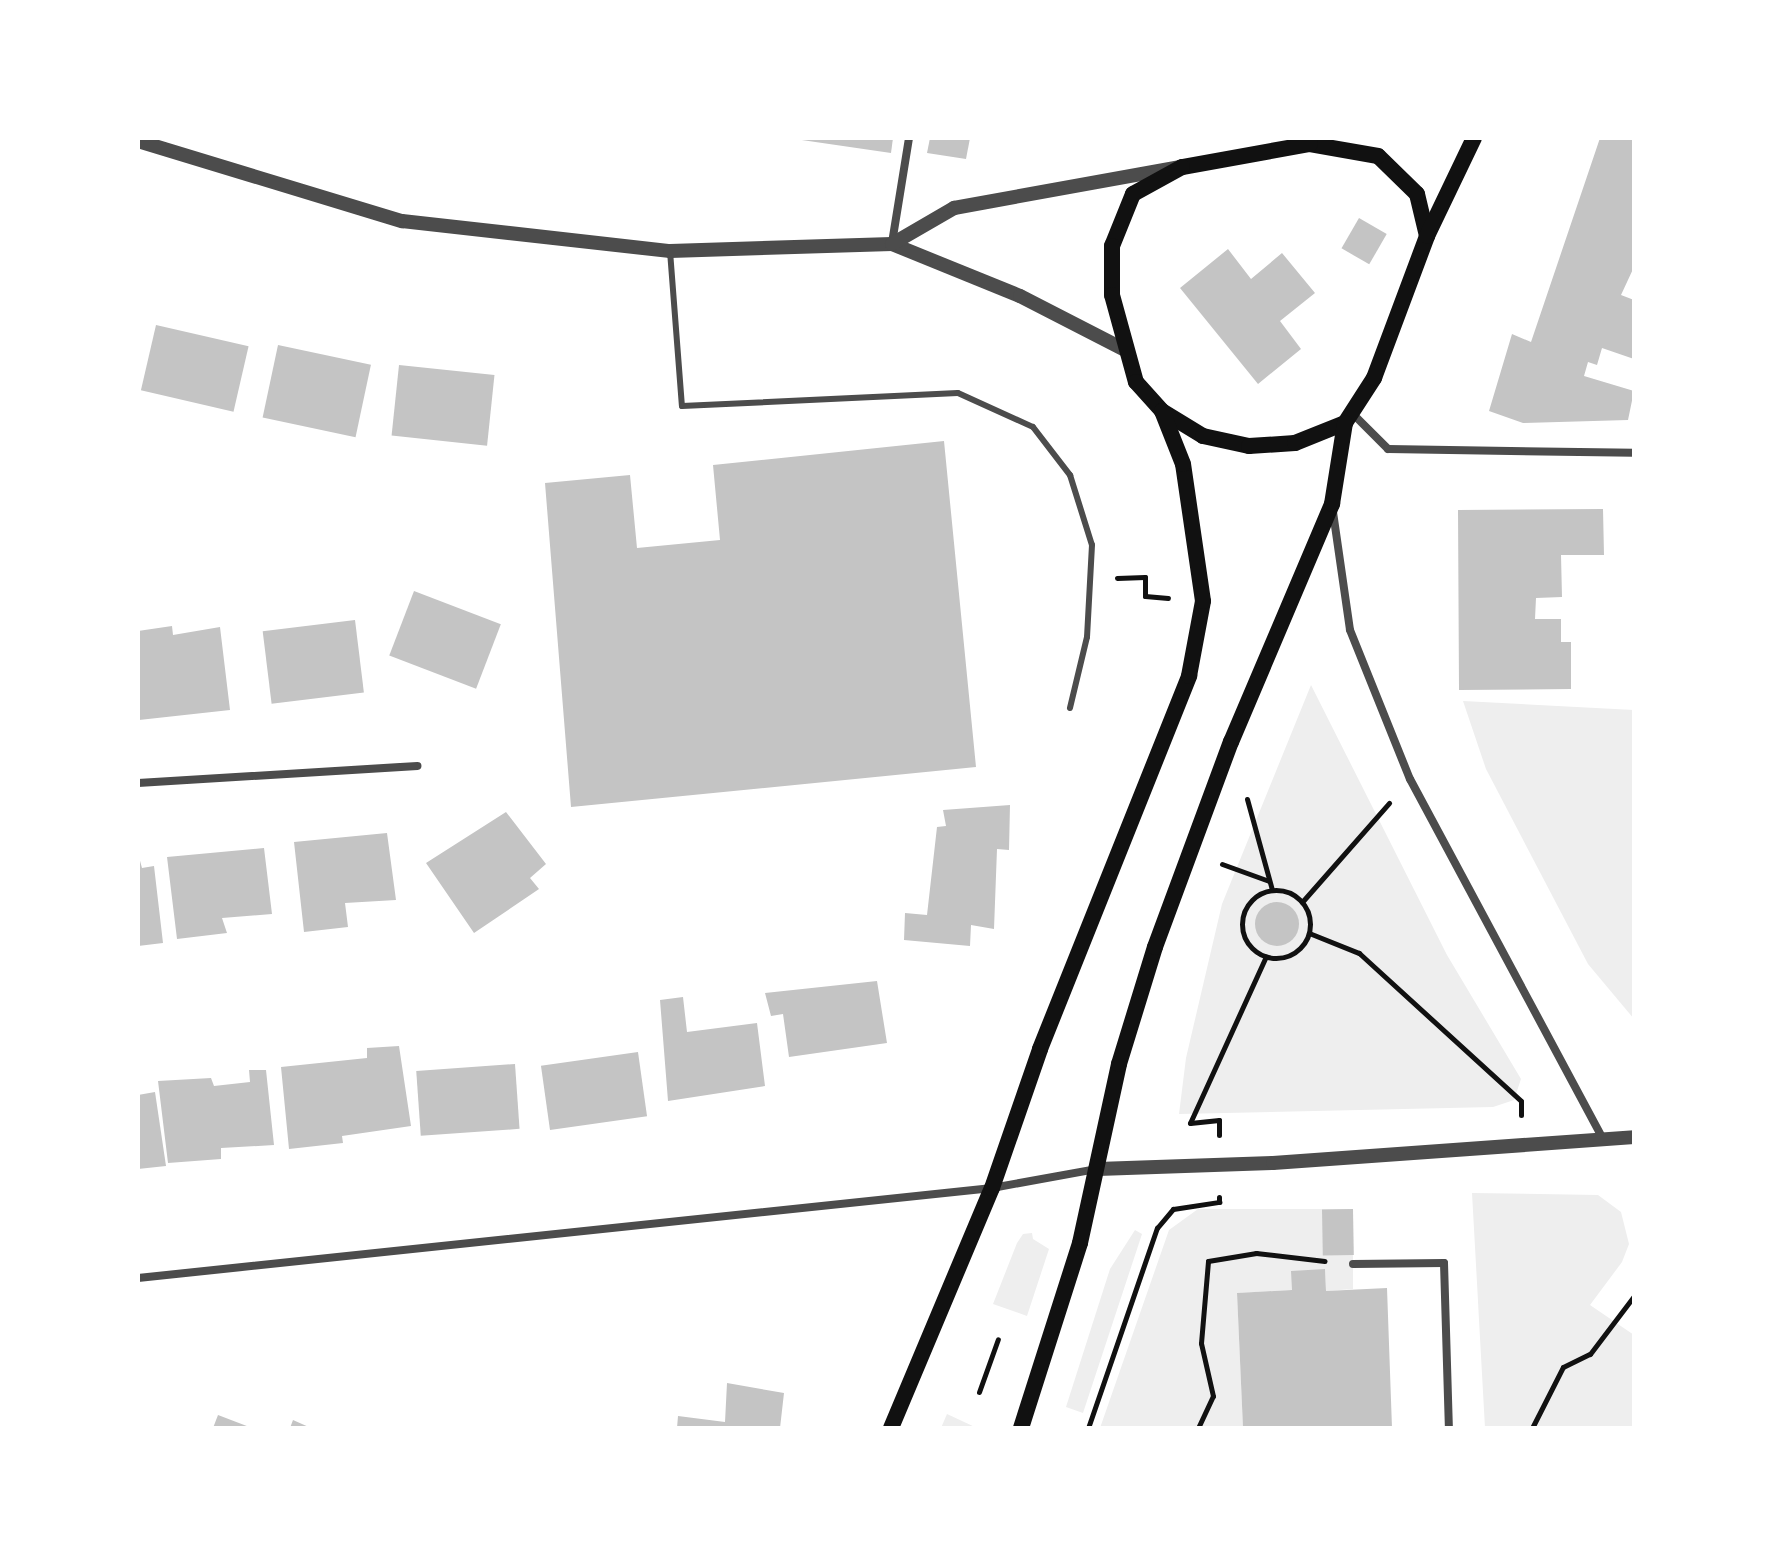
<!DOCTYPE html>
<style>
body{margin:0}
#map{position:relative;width:1772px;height:1566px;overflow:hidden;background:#fff;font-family:Raleway,sans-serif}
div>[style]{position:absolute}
.green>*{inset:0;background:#eee}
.building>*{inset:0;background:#c4c4c4;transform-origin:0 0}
.round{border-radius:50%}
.path>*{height:5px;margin:-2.5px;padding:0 2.5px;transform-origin:2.5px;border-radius:2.5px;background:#111}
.path>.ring{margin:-2.5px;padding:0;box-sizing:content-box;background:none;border:5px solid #111;border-radius:50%}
.service>*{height:6px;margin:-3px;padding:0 3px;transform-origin:3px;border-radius:3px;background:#4c4c4c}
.minor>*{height:8px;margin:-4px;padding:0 4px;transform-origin:4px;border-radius:4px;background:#4c4c4c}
.tertiary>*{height:14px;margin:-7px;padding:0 7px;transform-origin:7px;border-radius:7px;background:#4c4c4c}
.secondary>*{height:16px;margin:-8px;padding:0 8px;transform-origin:8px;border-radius:8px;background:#111}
span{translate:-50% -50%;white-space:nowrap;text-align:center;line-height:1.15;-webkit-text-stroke:8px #fff;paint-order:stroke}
.frame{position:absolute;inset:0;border:140px solid #fff;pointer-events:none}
</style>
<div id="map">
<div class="green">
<i style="clip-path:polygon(1311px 685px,1447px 955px,1521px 1079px,1514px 1100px,1493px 1107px,1179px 1114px,1186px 1058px,1222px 904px)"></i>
<i style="clip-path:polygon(1463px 701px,1634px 710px,1634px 1019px,1588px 964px,1486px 769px)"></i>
<i style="clip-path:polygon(1472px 1193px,1598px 1195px,1621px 1212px,1629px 1244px,1622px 1262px,1590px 1305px,1634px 1335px,1634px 1428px,1485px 1428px)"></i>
<i style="clip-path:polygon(1198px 1209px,1353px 1209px,1353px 1289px,1326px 1291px,1325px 1269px,1292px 1290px,1237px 1293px,1243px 1428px,1100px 1428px,1169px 1230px)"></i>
<i style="clip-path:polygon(1135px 1230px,1142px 1234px,1083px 1413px,1066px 1407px,1110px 1269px)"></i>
<i style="clip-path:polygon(1032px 1233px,1033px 1239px,1049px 1249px,1027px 1316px,993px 1304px,1017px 1243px,1023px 1234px)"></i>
<i style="clip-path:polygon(947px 1414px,977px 1428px,941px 1428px)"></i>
</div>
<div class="building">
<i style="clip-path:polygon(788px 138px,893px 138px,891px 153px)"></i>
<i style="clip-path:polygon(930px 138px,970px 138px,966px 159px,927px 153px)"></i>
<i style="clip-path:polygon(1600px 138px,1634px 138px,1634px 267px,1621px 295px,1634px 300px,1634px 359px,1602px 348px,1597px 365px,1588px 362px,1584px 376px,1634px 391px,1628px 420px,1523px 423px,1489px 411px,1512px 334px,1531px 342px)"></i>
<i style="left:1359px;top:218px;width:32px;height:35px;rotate:30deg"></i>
<i style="clip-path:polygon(1228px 249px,1251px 279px,1282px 253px,1315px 293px,1280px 321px,1301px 349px,1258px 384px,1180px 288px)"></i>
<i style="left:156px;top:325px;width:95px;height:67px;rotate:13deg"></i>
<i style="left:278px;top:345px;width:95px;height:74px;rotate:12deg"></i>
<i style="left:399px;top:365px;width:96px;height:71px;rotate:6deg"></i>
<i style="clip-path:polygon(944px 441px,976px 767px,571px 807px,545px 483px,630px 475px,637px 548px,720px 540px,713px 465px)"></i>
<i style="clip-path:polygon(1603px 509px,1604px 555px,1561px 555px,1562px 597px,1536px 598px,1535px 619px,1561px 619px,1561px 642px,1571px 642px,1571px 689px,1459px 690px,1458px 510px)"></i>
<i style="left:414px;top:591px;width:93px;height:69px;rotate:21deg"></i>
<i style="left:355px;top:620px;width:73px;height:93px;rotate:83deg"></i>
<i style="clip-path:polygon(172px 626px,173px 635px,220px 627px,230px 710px,139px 720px,138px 631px)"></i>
<i style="clip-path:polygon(1010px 805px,1009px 850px,997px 849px,994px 929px,971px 925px,970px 946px,904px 940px,905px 913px,927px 915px,937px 827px,946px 826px,943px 810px)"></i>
<i style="clip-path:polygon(506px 812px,546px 864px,530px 878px,539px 889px,474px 933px,426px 863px)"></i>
<i style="clip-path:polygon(387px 833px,396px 900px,345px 903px,348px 927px,304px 932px,294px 842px)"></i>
<i style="clip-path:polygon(264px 848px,272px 914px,222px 918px,227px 933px,177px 939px,167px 857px)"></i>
<i style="clip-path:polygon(139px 857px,142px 868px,154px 866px,163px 943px,138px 946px)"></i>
<i class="round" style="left:1255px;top:902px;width:44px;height:44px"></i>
<i style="clip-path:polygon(877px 981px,887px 1043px,789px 1057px,783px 1014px,771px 1016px,765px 993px)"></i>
<i style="clip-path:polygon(683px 997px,687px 1032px,757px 1023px,765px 1086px,668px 1101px,660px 1000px)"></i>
<i style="clip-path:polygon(399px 1046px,411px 1126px,342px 1136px,343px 1143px,289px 1149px,281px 1067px,367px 1058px,367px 1048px)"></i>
<i style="left:638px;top:1052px;width:65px;height:98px;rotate:82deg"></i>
<i style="left:515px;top:1064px;width:65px;height:99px;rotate:86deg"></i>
<i style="clip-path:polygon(249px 1070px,266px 1070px,274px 1145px,221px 1148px,221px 1159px,168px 1163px,158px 1081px,211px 1078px,214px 1086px,250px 1082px)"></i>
<i style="clip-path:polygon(155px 1092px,166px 1166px,138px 1169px,138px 1095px)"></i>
<i style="left:1353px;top:1209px;width:46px;height:31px;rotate:89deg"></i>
<i style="clip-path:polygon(1325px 1269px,1326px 1291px,1387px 1288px,1392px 1428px,1243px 1428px,1237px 1293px,1292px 1290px,1291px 1271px)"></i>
<i style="clip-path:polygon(727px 1383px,784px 1393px,780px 1428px,677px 1428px,678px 1416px,725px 1422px)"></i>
<i style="clip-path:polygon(218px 1415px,252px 1428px,213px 1428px)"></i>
<i style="clip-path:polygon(293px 1420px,311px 1428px,290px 1428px)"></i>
</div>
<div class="path">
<i style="left:1117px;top:578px;width:28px;rotate:-2deg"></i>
<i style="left:1145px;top:577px;width:19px;rotate:90deg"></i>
<i style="left:1145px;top:596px;width:23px;rotate:5deg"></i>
<i style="left:1247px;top:799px;width:94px;rotate:74.6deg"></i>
<i style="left:1222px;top:864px;width:50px;rotate:19.9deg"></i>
<i class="ring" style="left:1242px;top:890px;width:63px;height:63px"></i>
<i style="left:1302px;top:902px;width:132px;rotate:-48.7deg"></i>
<i style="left:1309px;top:933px;width:54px;rotate:21.8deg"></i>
<i style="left:1359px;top:953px;width:219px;rotate:42.4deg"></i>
<i style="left:1521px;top:1101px;width:14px;rotate:90deg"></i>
<i style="left:1219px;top:1135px;width:15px;rotate:-90deg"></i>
<i style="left:1219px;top:1120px;width:29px;rotate:174deg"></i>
<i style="left:1190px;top:1123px;width:183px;rotate:-65.5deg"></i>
<i style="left:979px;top:1392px;width:56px;rotate:-70.3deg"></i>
<i style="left:1088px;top:1428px;width:212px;rotate:-71deg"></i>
<i style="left:1157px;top:1228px;width:25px;rotate:-50deg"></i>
<i style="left:1173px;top:1209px;width:47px;rotate:-8.7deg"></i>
<i style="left:1219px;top:1202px;width:5px;rotate:-90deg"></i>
<i style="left:1198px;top:1428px;width:35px;rotate:-65deg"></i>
<i style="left:1213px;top:1396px;width:54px;rotate:-102.8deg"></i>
<i style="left:1201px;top:1343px;width:82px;rotate:-85.1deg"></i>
<i style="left:1208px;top:1261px;width:49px;rotate:-9.5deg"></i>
<i style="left:1256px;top:1253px;width:69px;rotate:6.6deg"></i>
<i style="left:1532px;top:1428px;width:68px;rotate:-63.1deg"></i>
<i style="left:1563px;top:1367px;width:30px;rotate:-26deg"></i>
<i style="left:1590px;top:1354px;width:73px;rotate:-52.8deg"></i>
</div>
<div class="service">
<i style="left:670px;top:251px;width:155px;rotate:85.6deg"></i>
<i style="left:682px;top:406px;width:276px;rotate:-2.7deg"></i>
<i style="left:958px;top:393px;width:82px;rotate:24.4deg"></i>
<i style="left:1033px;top:427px;width:61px;rotate:52.4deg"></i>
<i style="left:1070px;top:475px;width:73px;rotate:72.6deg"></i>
<i style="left:1092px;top:545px;width:92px;rotate:93.1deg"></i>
<i style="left:1087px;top:637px;width:73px;rotate:103.5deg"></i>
</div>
<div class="minor">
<i style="left:892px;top:243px;width:106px;rotate:-80.8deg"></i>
<i style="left:1354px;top:415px;width:48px;rotate:45deg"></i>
<i style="left:1388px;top:449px;width:246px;rotate:0.9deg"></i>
<i style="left:1333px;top:512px;width:119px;rotate:81.8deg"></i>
<i style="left:1350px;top:630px;width:161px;rotate:68.1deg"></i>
<i style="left:1410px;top:779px;width:406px;rotate:61.8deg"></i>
<i style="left:138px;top:783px;width:280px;rotate:-3.5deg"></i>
<i style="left:1353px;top:1264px;width:91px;rotate:-0.6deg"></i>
<i style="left:1444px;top:1263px;width:165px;rotate:88.3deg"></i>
<i style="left:138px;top:1278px;width:859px;rotate:-6.02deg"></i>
<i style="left:992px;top:1188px;width:107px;rotate:-10.3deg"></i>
</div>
<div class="tertiary">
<i style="left:138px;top:141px;width:276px;rotate:16.9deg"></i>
<i style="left:402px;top:221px;width:270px;rotate:6.4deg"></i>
<i style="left:670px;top:251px;width:222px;rotate:-1.8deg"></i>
<i style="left:892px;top:244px;width:138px;rotate:22.1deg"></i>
<i style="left:1020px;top:296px;width:116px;rotate:27.2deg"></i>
<i style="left:892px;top:244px;width:72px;rotate:-30.1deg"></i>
<i style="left:954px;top:208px;width:229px;rotate:-10.3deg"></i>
<i style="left:1098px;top:1169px;width:175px;rotate:-2deg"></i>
<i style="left:1273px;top:1163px;width:362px;rotate:-4.1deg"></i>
</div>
<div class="secondary">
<i style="left:1427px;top:236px;width:43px;rotate:-103.4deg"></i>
<i style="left:1417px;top:194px;width:54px;rotate:-135.7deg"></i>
<i style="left:1378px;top:156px;width:69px;rotate:-170deg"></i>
<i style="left:1310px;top:144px;width:130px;rotate:169.8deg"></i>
<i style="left:1182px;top:167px;width:56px;rotate:151.1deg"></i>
<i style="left:1133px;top:194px;width:56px;rotate:112deg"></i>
<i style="left:1112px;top:246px;width:49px;rotate:90deg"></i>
<i style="left:1112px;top:295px;width:90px;rotate:74.6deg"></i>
<i style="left:1136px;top:382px;width:39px;rotate:48deg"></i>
<i style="left:1162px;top:411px;width:48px;rotate:31.4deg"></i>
<i style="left:1203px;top:436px;width:47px;rotate:12.3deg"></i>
<i style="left:1249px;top:446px;width:46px;rotate:-3.7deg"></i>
<i style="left:1295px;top:443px;width:54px;rotate:-21.8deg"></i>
<i style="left:1345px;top:423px;width:54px;rotate:-57.2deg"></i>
<i style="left:1374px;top:378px;width:152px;rotate:-69.5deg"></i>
<i style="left:1427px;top:236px;width:109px;rotate:-64.4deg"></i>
<i style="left:891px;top:1428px;width:260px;rotate:-67.2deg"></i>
<i style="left:992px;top:1188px;width:147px;rotate:-70.9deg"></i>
<i style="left:1040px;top:1049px;width:402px;rotate:-68.2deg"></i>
<i style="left:1189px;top:676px;width:76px;rotate:-79.4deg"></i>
<i style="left:1203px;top:601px;width:138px;rotate:-98.3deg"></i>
<i style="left:1183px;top:464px;width:57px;rotate:-111.6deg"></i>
<i style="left:1021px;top:1428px;width:194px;rotate:-72.3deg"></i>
<i style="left:1080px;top:1243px;width:183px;rotate:-77.7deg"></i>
<i style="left:1119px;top:1064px;width:122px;rotate:-72.9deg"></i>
<i style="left:1155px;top:947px;width:219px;rotate:-69.7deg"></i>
<i style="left:1231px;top:742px;width:259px;rotate:-67deg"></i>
<i style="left:1332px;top:504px;width:82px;rotate:-80.9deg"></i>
</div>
<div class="frame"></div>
</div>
